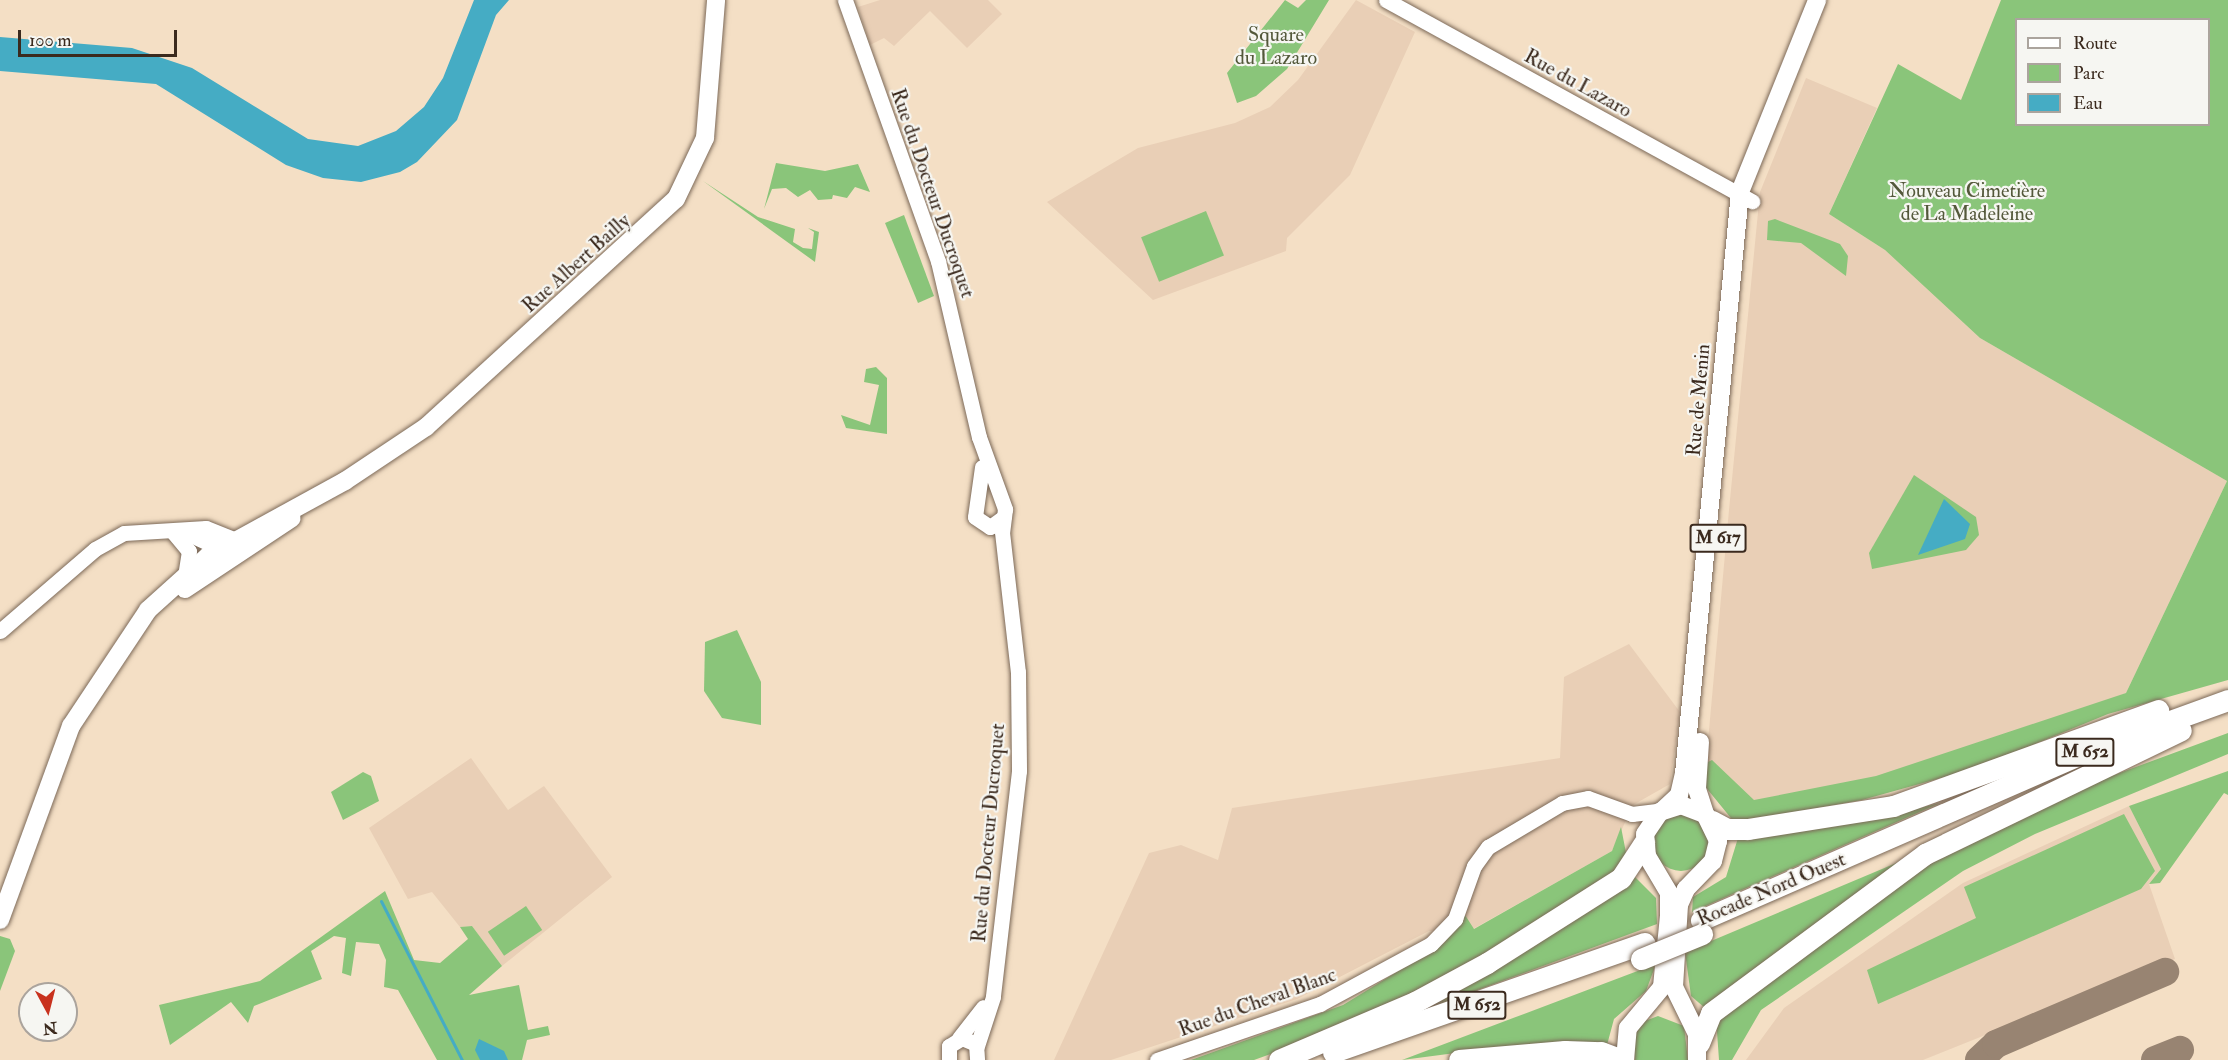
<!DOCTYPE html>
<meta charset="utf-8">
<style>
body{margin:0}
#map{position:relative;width:2228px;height:1060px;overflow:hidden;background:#f4dfc5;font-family:"IM FELL Double Pica",serif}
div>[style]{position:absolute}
.built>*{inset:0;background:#e9cfb6}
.green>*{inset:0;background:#8ac57a;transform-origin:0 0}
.round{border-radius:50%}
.water>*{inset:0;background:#45acc4}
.stream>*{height:3px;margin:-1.5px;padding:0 1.5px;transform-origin:1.5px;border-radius:1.5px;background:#45acc4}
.taxiway>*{height:28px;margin:-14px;padding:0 14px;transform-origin:14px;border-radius:14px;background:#988472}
.roads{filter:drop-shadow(0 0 2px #7c6958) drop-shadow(0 0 2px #7c6958)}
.minor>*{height:15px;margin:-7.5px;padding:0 7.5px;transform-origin:7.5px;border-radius:7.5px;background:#fff}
.major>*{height:18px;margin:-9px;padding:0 9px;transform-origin:9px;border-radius:9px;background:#fff}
.highway>*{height:21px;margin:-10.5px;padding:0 10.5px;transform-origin:10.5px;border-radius:10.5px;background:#fff}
.bridges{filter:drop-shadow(0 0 2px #7c6958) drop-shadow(0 0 2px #7c6958)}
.highway-bridge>*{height:21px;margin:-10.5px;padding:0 10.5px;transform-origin:10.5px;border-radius:10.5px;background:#fff}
span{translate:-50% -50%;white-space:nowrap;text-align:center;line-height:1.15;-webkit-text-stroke:4.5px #f6f6f2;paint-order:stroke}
.shield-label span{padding:2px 4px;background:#f6f6f2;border:2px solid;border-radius:4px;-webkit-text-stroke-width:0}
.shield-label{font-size:18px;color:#3b2a1e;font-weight:700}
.park-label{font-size:20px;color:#53583a}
.street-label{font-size:20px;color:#3b2a1e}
.legend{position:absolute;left:2015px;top:18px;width:195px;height:108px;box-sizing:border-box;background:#f6f6f2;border:2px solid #aba49d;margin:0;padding:8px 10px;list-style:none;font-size:18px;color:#3b2a1e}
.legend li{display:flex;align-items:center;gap:12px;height:30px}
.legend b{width:30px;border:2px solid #aba49d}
.north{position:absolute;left:18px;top:982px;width:60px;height:60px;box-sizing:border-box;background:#f6f6f2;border:2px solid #aba49d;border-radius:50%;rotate:173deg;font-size:16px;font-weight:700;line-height:24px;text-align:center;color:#3b2a1e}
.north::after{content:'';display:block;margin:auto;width:21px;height:27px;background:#c8321e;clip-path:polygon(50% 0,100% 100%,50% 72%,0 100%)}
.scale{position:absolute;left:18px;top:30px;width:159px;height:27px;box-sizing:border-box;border:3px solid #3b2a1e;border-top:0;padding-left:8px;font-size:18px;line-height:21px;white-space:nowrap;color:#3b2a1e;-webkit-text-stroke:4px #f6f6f2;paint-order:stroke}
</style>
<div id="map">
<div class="built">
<i style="clip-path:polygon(880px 0,988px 0,1002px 14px,967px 48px,930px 11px,894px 46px,884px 38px,870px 45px,858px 7px)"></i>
<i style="clip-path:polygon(1356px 0,1415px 32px,1350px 175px,1287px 238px,1286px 251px,1153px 300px,1047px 202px,1138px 148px,1235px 123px,1270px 107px,1298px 80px)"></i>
<i style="clip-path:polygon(1806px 78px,1877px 108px,1829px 214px,1885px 250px,1980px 338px,2227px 481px,2126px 693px,1862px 800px,1735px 823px,1704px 785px,1729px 510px,1760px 192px)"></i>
<i style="clip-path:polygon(1629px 644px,1680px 712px,1670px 784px,1633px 805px,1612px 851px,1473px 929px,1429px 931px,1297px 999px,1111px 1060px,1054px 1060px,1149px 853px,1181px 845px,1218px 860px,1232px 808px,1560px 758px,1564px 677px)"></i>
<i style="clip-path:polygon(471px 758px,508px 810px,544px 786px,612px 877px,502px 966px,472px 926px,460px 927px,432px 892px,408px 899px,369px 828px)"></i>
<i style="clip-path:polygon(2129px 806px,2161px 869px,2149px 884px,2175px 959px,1923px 1060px,1746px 1060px,1784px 1008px,1963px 883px)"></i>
</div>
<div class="green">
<i style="clip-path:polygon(1285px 0,1298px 8px,1306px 0,1329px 0,1287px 69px,1256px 96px,1237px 103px,1227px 73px)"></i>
<i style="clip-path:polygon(evenodd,2001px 0,2228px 0,2228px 680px,2108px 714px,1977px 768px,1862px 800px,1735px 823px,1704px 785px,1706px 763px,1712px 760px,1754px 800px,1876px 776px,2126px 693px,2227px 481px,1980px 338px,1885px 250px,1829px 214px,1898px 64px,1961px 100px,2001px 0,2016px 20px,2208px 20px,2208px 124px,2016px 124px,2016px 20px)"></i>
<i style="clip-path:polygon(776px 163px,825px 171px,858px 164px,870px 192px,855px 187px,847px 198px,833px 195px,832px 199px,818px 200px,810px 190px,798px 197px,786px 188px,772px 189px,764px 209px)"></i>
<i style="clip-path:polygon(703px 181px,758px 217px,795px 229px,793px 242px,803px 248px,812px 249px,814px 232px,808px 228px,819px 232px,815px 262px)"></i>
<i style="left:1206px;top:211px;width:48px;height:70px;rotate:68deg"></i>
<i style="clip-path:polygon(904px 215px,934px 296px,918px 303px,885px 223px)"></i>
<i style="clip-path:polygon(1775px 219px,1840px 244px,1848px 256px,1846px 276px,1801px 243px,1767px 240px,1768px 221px)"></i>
<i style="clip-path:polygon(866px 369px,876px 367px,887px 378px,887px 434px,846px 428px,841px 415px,870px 425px,879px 385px,864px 382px)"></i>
<i style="clip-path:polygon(1914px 475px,1976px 517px,1979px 535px,1966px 550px,1872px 569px,1869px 553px)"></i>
<i style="clip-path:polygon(737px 630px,761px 682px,761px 725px,722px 718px,704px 691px,705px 642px)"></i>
<i style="clip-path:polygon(2228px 733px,2228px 754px,2035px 834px,1963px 871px,1761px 1010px,1732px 1060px,1719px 1060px,1716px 1018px,1912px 872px,2095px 782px)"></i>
<i style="clip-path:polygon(2228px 771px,2228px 795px,2224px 793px,2160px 883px,2149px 884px,2161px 869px,2129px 806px)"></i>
<i style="clip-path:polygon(363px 772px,371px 776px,379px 801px,343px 820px,331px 792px)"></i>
<i style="clip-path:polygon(1940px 803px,1692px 912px,1693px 897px,1726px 877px,1738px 838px,1866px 821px)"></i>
<i style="clip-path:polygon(2124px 814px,2155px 871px,2141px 889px,1878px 1004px,1867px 970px,1976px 918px,1964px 887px)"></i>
<i class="round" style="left:1653px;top:815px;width:56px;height:56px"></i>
<i style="clip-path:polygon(1621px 827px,1628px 863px,1479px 960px,1324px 1035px,1254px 1060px,1191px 1060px,1343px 1005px,1444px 943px,1465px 915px,1474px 929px,1612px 851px)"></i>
<i style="clip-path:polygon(1901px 861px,1705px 1008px,1691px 996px,1685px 952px)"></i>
<i style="clip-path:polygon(1633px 875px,1656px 898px,1657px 924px,1385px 1024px)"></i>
<i style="clip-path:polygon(385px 891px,414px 960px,440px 963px,468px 939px,460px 927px,472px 926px,502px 966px,469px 995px,519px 985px,528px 1030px,548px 1026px,550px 1035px,527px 1040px,522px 1060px,437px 1060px,398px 990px,384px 987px,386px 960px,379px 944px,356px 942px,351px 976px,342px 973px,346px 938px,334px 936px,311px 951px,322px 979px,254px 1006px,248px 1023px,231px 1002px,170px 1045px,159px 1005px,260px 981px)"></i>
<i style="left:526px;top:906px;width:29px;height:46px;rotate:56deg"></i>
<i style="clip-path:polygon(0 936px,10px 939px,15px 951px,0 991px)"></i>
<i style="clip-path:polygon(1656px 964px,1646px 991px,1614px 1019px,1607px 1045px,1486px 1049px,1402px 1060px)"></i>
<i style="clip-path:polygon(1658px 1016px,1684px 1026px,1688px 1060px,1635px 1060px,1633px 1037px,1645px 1021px)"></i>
</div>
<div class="water">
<i style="clip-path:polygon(474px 0,509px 0,496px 15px,457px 120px,417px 162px,400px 172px,361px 182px,323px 178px,286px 165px,156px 84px,0 71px,0 37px,132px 48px,192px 68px,308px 139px,358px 146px,396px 131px,424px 107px,443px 78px)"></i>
<i style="clip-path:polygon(1944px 499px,1970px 524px,1965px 539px,1918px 555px)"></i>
<i style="clip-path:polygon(479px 1039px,504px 1051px,508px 1060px,480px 1060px,475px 1050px)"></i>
</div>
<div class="stream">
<i style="left:381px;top:901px;width:178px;rotate:63deg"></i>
</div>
<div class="taxiway">
<i style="left:1979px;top:1060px;width:23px;rotate:-43deg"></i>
<i style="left:1996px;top:1044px;width:184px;rotate:-23.1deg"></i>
<i style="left:2155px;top:1060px;width:27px;rotate:-22deg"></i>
</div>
<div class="roads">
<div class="minor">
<i style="left:845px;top:0;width:277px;rotate:70.4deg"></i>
<i style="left:938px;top:261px;width:181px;rotate:76.9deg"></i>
<i style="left:979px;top:437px;width:77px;rotate:70.1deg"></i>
<i style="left:1005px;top:509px;width:23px;rotate:97deg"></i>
<i style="left:1002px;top:532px;width:141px;rotate:83.5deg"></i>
<i style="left:1018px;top:672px;width:99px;rotate:89.4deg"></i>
<i style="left:1019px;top:771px;width:227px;rotate:96.6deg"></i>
<i style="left:993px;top:997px;width:52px;rotate:108.1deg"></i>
<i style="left:1386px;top:0;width:418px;rotate:28.8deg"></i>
<i style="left:982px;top:467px;width:50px;rotate:98deg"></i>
<i style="left:975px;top:517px;width:18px;rotate:34deg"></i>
<i style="left:990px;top:527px;width:17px;rotate:-36deg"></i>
<i style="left:172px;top:531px;width:26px;rotate:50deg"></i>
<i style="left:189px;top:551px;width:24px;rotate:99deg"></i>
<i style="left:184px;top:532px;width:51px;rotate:24.5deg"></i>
<i style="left:0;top:631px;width:125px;rotate:-40.8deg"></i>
<i style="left:95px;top:549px;width:33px;rotate:-29deg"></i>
<i style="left:124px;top:533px;width:82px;rotate:-3.5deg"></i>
<i style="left:206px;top:528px;width:43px;rotate:21.8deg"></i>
<i style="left:959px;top:1038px;width:39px;rotate:-52deg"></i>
<i style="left:949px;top:1060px;width:14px;rotate:-90deg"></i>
<i style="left:949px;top:1046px;width:15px;rotate:-32deg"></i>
<i style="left:962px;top:1038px;width:15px;rotate:23deg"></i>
<i style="left:976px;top:1044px;width:16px;rotate:86deg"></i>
<i style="left:1157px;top:1060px;width:172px;rotate:-19deg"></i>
<i style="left:1320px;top:1004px;width:126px;rotate:-28.4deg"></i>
<i style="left:1431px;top:944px;width:35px;rotate:-46deg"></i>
<i style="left:1455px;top:919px;width:56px;rotate:-70.3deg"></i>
<i style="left:1474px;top:866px;width:24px;rotate:-54deg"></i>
<i style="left:1488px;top:847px;width:86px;rotate:-30.7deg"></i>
<i style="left:1562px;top:803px;width:26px;rotate:-11deg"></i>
<i style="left:1588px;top:798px;width:47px;rotate:20deg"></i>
<i style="left:1632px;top:814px;width:31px;rotate:-7deg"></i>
</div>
<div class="major">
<i style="left:185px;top:589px;width:128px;rotate:-33.6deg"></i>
<i style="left:1700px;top:742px;width:47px;rotate:93.7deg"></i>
<i style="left:1697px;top:789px;width:26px;rotate:72deg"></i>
<i style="left:1663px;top:810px;width:22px;rotate:-43deg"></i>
<i style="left:1679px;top:795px;width:22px;rotate:-77deg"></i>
<i style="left:1684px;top:774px;width:585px;rotate:-84.5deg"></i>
<i style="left:1740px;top:192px;width:207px;rotate:-68.1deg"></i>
<i style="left:0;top:920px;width:207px;rotate:-69.9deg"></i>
<i style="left:71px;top:726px;width:139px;rotate:-56.4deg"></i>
<i style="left:148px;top:610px;width:81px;rotate:-42deg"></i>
<i style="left:208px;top:556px;width:156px;rotate:-28.7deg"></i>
<i style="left:345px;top:481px;width:97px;rotate:-33.7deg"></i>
<i style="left:426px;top:427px;width:338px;rotate:-42.4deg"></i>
<i style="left:676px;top:199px;width:68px;rotate:-64.6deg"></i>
<i style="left:705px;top:138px;width:138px;rotate:-85.4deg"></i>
<i style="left:1625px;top:1060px;width:32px;rotate:-85deg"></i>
<i style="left:1628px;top:1028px;width:53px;rotate:-50.3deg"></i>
<i style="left:1662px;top:987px;width:71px;rotate:-84.4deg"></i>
<i style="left:1669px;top:916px;width:23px;rotate:-90deg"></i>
<i style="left:1669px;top:893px;width:43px;rotate:-120.7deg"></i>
<i style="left:1647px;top:856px;width:22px;rotate:-95deg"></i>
<i style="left:1645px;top:834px;width:27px;rotate:-56deg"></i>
<i style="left:1660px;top:812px;width:22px;rotate:-18deg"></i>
<i style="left:1681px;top:805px;width:26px;rotate:21deg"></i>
<i style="left:1705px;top:814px;width:30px;rotate:64deg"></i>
<i style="left:1718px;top:841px;width:21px;rotate:104deg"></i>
<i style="left:1713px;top:861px;width:39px;rotate:134deg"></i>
<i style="left:1686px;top:889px;width:17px;rotate:114deg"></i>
<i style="left:1679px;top:905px;width:82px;rotate:93.5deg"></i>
<i style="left:1674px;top:987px;width:52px;rotate:63.9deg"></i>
<i style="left:1697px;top:1034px;width:26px;rotate:90deg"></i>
</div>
<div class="highway">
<i style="left:1712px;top:821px;width:17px;rotate:28deg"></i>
<i style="left:1727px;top:829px;width:21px"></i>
<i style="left:1748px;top:829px;width:147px;rotate:-9deg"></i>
<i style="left:1893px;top:806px;width:282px;rotate:-19.9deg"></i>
<i style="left:1701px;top:920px;width:425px;rotate:-23.6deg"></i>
<i style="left:2090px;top:750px;width:147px;rotate:-19.9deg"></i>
<i style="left:1699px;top:1043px;width:32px;rotate:-68deg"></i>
<i style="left:1711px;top:1013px;width:267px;rotate:-36.6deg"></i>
<i style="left:1925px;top:854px;width:284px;rotate:-25.8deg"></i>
<i style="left:1333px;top:1052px;width:330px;rotate:-19.3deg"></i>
<i style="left:1279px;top:1060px;width:148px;rotate:-23.1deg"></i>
<i style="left:1415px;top:1002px;width:82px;rotate:-28.4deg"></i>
<i style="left:1487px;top:963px;width:159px;rotate:-32.4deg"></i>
<i style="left:1621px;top:878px;width:42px;rotate:-56.7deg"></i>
<i style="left:1459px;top:1060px;width:106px;rotate:-4.9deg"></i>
<i style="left:1565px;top:1051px;width:36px;rotate:2deg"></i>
<i style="left:1601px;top:1052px;width:22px;rotate:21deg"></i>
</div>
</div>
<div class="bridges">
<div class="highway-bridge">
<i style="left:1641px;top:959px;width:66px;rotate:-22.3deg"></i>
</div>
</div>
<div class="shield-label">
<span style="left:1718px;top:538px">M 617</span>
<span style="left:2085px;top:752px">M 652</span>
<span style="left:1477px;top:1005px">M 652</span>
</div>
<div class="park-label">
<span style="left:1276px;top:46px">Square<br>du Lazaro</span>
<span style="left:1967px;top:202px">Nouveau Cimetière<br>de La Madeleine</span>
</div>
<div class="street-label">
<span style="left:1578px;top:83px;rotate:29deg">Rue du Lazaro</span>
<span style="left:933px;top:193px;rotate:71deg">Rue du Docteur Ducroquet</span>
<span style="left:576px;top:263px;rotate:-42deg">Rue Albert Bailly</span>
<span style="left:1698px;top:400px;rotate:-85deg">Rue de Menin</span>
<span style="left:988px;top:833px;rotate:-85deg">Rue du Docteur Ducroquet</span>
<span style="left:1771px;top:889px;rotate:-23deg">Rocade Nord Ouest</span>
<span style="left:1257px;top:1002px;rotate:-20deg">Rue du Cheval Blanc</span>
</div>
<ul class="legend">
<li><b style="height:8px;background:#fff"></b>Route</li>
<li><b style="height:16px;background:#8ac57a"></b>Parc</li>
<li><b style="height:16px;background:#45acc4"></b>Eau</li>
</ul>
<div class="north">N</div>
<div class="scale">100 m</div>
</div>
